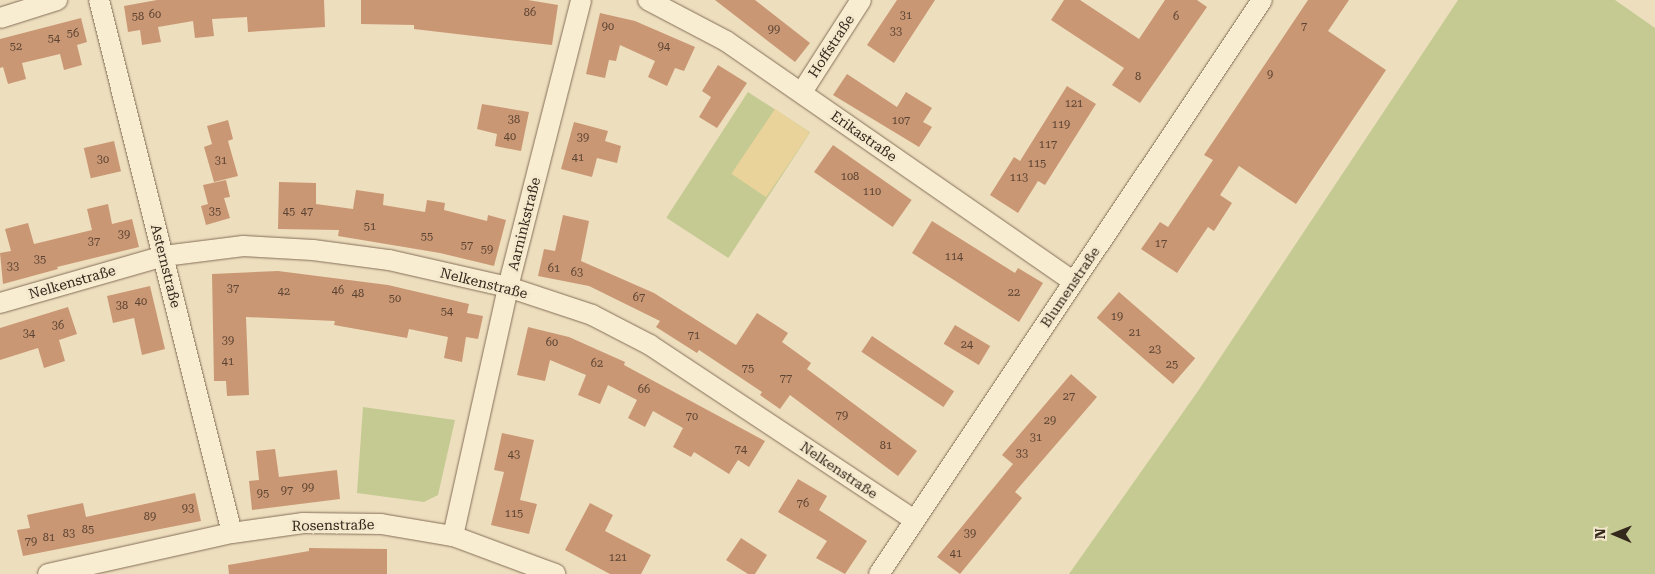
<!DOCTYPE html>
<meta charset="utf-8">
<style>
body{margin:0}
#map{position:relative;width:1655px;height:574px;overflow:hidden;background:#eddebe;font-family:"Roboto Serif",serif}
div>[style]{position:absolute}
.green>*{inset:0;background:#c4ca92;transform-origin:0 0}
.sand>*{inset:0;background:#e9d39b;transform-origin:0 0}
.building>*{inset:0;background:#ca9774;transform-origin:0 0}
.roads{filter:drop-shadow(0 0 1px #846f57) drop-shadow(0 0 1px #846f57)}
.street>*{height:20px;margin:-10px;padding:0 10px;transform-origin:10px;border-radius:10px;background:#f8ecd1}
span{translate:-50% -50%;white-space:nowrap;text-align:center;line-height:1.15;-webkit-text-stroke:5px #f4e9cd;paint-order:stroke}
.number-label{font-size:11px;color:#5a4332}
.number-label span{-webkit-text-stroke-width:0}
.street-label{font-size:14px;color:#34271c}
.north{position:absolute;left:1590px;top:509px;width:50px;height:50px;-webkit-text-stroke:4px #f4e9cd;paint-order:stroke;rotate:271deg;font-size:14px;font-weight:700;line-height:20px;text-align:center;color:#34271c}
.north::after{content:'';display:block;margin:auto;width:18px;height:22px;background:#34271c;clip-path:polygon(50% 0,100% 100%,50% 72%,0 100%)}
</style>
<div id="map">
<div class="green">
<i style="clip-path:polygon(1458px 0,1615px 0,1655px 28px,1655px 574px,1069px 574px,1198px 391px)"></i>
<i style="left:748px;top:92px;width:74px;height:150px;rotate:33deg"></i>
<i style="clip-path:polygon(363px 407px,455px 420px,438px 495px,424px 502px,357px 493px)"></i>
</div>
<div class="sand">
<i style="left:775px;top:109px;width:42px;height:78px;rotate:34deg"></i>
</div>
<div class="building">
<i style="clip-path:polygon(157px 0,324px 0,325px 27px,248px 32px,247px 17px,212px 19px,214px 36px,195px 38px,193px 21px,158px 27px,161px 42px,142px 45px,140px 30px,128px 32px,124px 6px)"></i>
<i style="clip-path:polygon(361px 0,528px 0,558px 5px,552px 45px,414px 29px,414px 25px,361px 24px)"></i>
<i style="clip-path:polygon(715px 0,755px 0,810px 43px,795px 62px)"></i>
<i style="clip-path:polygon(897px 0,935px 0,894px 63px,867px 45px)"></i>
<i style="clip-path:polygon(1064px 0,1080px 0,1139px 39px,1165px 0,1197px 0,1207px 7px,1140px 103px,1112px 85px,1124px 68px,1051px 20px)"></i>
<i style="clip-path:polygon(1308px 0,1349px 0,1328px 31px,1386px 70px,1296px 204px,1239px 166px,1220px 195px,1232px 203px,1214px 231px,1208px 227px,1177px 273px,1141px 249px,1160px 222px,1168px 227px,1213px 160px,1204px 155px)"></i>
<i style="clip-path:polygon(600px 13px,635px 21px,695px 47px,684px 71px,675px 68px,667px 86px,648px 77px,655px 61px,620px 45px,616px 61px,609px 60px,605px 78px,586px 74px)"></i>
<i style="clip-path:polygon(81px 18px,87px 42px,77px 45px,82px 65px,64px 70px,60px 54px,22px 63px,26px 79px,8px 84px,3px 67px,0 68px,0 39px)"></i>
<i style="clip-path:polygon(718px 65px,747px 83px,717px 128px,699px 117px,711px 97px,702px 91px)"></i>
<i style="clip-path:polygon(847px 74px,897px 107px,906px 92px,932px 108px,923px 122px,932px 127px,919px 147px,833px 95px)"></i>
<i style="clip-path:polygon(1067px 86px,1096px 104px,1045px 185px,1038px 181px,1018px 213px,990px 195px,1014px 157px,1020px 161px)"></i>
<i style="clip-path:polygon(482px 104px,529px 112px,521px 151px,495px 146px,497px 134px,477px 129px)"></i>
<i style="clip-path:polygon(228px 120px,233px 139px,228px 141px,238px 176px,214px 182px,204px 147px,212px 144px,207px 126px)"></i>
<i style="clip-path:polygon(574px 122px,608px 131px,605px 141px,621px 146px,617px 163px,597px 158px,592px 177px,561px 169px)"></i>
<i style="left:114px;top:141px;width:31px;height:31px;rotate:77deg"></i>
<i style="left:833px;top:145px;width:96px;height:33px;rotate:35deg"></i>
<i style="clip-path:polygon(226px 180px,230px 197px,224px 198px,230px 218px,206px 225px,201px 206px,208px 204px,203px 185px)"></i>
<i style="clip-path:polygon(279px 182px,316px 183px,316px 204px,353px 209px,356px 190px,384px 194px,383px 205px,425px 212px,427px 200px,445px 203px,444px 210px,487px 221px,488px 215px,506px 220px,494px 266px,440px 253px,338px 236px,339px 230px,278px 229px)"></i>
<i style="clip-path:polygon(108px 204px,112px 224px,132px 219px,139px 247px,57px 267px,58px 269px,3px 284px,0 253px,11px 251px,5px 229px,28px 223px,34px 244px,92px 230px,87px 209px)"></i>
<i style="clip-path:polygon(563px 215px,589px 221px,581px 261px,654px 293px,736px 345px,757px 313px,788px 333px,782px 342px,811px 363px,807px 369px,917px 451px,898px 476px,790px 395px,780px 409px,760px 395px,762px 392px,699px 350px,697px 353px,656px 327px,660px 321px,589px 286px,538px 276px,544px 249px,555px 251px)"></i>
<i style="clip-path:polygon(932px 221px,1015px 273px,1018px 268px,1043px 283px,1019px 322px,912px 253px)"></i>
<i style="clip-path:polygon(278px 271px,388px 285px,469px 304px,467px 313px,483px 316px,478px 339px,466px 337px,462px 362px,444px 358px,448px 337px,409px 329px,407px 338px,334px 325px,335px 321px,246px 317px,249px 395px,227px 396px,226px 381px,214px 381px,212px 274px)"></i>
<i style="clip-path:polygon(150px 286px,165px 349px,142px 355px,134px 318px,113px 323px,107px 296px)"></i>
<i style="left:1119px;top:292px;width:101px;height:34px;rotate:41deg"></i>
<i style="clip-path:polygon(68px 307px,77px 334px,59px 340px,65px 361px,44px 368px,38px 348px,0 360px,0 328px)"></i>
<i style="left:955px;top:325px;width:41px;height:22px;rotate:31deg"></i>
<i style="clip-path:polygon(528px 327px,569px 337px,625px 362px,624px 365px,765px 441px,749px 467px,738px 460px,729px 474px,694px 452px,691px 457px,673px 447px,683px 428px,653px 411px,645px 427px,628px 418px,637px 400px,608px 385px,600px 404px,578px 395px,586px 375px,550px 360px,545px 381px,517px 375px)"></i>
<i style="left:872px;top:336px;width:99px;height:19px;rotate:34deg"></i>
<i style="clip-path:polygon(1071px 374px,1097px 397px,1015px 492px,1022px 498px,960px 574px,937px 557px,1013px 464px,1002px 455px)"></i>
<i style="clip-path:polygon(502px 433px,534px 440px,520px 500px,537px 504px,529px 534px,491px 525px,504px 472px,494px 470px)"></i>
<i style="clip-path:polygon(275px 449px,279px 477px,337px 470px,340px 499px,252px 510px,249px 481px,259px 480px,256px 451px)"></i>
<i style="clip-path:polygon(798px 479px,827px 496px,819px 510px,867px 541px,845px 574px,816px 558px,827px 541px,778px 512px)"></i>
<i style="clip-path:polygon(195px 493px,201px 521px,23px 556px,17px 530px,30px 528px,27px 515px,83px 503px,86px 517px)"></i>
<i style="clip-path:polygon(590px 503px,613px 515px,605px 531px,651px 555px,641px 574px,610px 574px,565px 550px)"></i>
<i style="clip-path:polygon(741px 538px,767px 555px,755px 574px,748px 574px,726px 560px)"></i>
<i style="clip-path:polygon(309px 548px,387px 549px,387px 574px,229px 574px,228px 565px,309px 551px)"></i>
</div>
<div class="roads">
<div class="street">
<i style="left:99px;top:0;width:549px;rotate:75.99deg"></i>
<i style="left:648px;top:0;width:88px;rotate:27.7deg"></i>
<i style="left:726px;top:41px;width:422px;rotate:34.7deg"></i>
<i style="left:0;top:18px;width:60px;rotate:-17.5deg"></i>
<i style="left:802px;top:92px;width:109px;rotate:-57.3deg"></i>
<i style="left:0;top:303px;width:171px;rotate:-16deg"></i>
<i style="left:164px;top:256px;width:80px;rotate:-7.2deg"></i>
<i style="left:243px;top:246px;width:70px;rotate:3.3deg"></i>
<i style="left:313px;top:250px;width:77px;rotate:7.5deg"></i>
<i style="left:389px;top:260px;width:122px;rotate:12.8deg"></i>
<i style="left:508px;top:287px;width:89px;rotate:18.4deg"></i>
<i style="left:592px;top:315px;width:65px;rotate:27.3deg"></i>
<i style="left:650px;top:345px;width:317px;rotate:33.5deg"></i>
<i style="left:453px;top:536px;width:255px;rotate:-77.5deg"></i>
<i style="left:508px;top:287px;width:296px;rotate:-75.7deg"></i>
<i style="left:48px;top:574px;width:189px;rotate:-12.6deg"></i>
<i style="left:232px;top:533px;width:72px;rotate:-8deg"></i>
<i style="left:303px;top:523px;width:78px;rotate:0.7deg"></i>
<i style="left:381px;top:524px;width:73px;rotate:9.5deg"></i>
<i style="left:453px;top:536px;width:109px;rotate:20.4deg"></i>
<i style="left:879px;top:574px;width:690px;rotate:-56.29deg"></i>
</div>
</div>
<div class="number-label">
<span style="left:530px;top:13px">86</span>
<span style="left:155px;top:15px">60</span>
<span style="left:906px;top:16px">31</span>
<span style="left:138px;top:17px">58</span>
<span style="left:1176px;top:17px">6</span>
<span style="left:608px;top:27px">90</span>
<span style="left:1304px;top:27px">7</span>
<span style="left:774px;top:30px">99</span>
<span style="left:896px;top:32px">33</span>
<span style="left:73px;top:34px">56</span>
<span style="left:54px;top:39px">54</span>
<span style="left:16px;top:47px">52</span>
<span style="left:664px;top:47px">94</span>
<span style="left:1270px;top:75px">9</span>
<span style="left:1138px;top:77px">8</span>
<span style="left:1074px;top:104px">121</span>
<span style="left:514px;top:120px">38</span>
<span style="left:901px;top:121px">107</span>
<span style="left:1061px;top:125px">119</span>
<span style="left:510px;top:137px">40</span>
<span style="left:583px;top:138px">39</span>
<span style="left:1048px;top:145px">117</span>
<span style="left:578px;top:158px">41</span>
<span style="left:103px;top:160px">30</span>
<span style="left:221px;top:161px">31</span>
<span style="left:1037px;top:164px">115</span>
<span style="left:850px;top:177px">108</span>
<span style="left:1019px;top:178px">113</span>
<span style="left:872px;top:192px">110</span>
<span style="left:215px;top:212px">35</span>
<span style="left:289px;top:212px">45</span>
<span style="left:307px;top:212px">47</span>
<span style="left:370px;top:227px">51</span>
<span style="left:124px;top:235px">39</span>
<span style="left:427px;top:237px">55</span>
<span style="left:94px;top:242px">37</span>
<span style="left:1161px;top:244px">17</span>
<span style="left:467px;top:246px">57</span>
<span style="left:487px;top:250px">59</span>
<span style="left:954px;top:257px">114</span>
<span style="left:40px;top:260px">35</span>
<span style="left:13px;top:267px">33</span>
<span style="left:554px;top:269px">61</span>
<span style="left:577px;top:273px">63</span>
<span style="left:233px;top:289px">37</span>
<span style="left:338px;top:291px">46</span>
<span style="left:284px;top:292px">42</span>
<span style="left:1014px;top:293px">22</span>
<span style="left:358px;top:294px">48</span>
<span style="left:639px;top:298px">67</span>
<span style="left:395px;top:299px">50</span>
<span style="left:141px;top:302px">40</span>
<span style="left:122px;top:306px">38</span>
<span style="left:447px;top:312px">54</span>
<span style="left:1117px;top:317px">19</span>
<span style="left:58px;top:326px">36</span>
<span style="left:1135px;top:333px">21</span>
<span style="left:29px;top:334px">34</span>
<span style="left:694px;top:336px">71</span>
<span style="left:228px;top:341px">39</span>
<span style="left:552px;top:343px">60</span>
<span style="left:967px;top:345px">24</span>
<span style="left:1155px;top:350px">23</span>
<span style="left:228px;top:362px">41</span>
<span style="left:597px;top:364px">62</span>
<span style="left:1172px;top:365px">25</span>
<span style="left:748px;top:369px">75</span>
<span style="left:786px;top:379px">77</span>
<span style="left:644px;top:390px">66</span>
<span style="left:1069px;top:397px">27</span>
<span style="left:842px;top:416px">79</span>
<span style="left:692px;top:417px">70</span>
<span style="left:1050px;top:421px">29</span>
<span style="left:1036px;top:438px">31</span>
<span style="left:886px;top:446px">81</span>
<span style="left:741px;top:450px">74</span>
<span style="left:1022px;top:454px">33</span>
<span style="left:514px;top:455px">43</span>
<span style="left:308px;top:488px">99</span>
<span style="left:287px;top:491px">97</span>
<span style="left:263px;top:494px">95</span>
<span style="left:803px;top:504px">76</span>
<span style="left:188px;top:509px">93</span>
<span style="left:514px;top:514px">115</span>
<span style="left:150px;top:517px">89</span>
<span style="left:88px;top:530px">85</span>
<span style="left:69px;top:534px">83</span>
<span style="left:970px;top:534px">39</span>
<span style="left:49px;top:538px">81</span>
<span style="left:31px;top:542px">79</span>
<span style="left:956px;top:554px">41</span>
<span style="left:618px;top:558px">121</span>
</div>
<div class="street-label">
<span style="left:831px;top:46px;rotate:-57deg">Hoffstraße</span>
<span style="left:864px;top:136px;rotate:35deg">Erikastraße</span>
<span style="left:524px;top:224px;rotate:-76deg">Aarninkstraße</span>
<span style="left:166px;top:266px;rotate:76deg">Asternstraße</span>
<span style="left:72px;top:282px;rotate:-16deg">Nelkenstraße</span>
<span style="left:484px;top:283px;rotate:14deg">Nelkenstraße</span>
<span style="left:1070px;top:287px;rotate:-56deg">Blumenstraße</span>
<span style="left:839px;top:470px;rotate:34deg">Nelkenstraße</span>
<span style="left:333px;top:525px;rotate:-1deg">Rosenstraße</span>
</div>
<div class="north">N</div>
</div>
